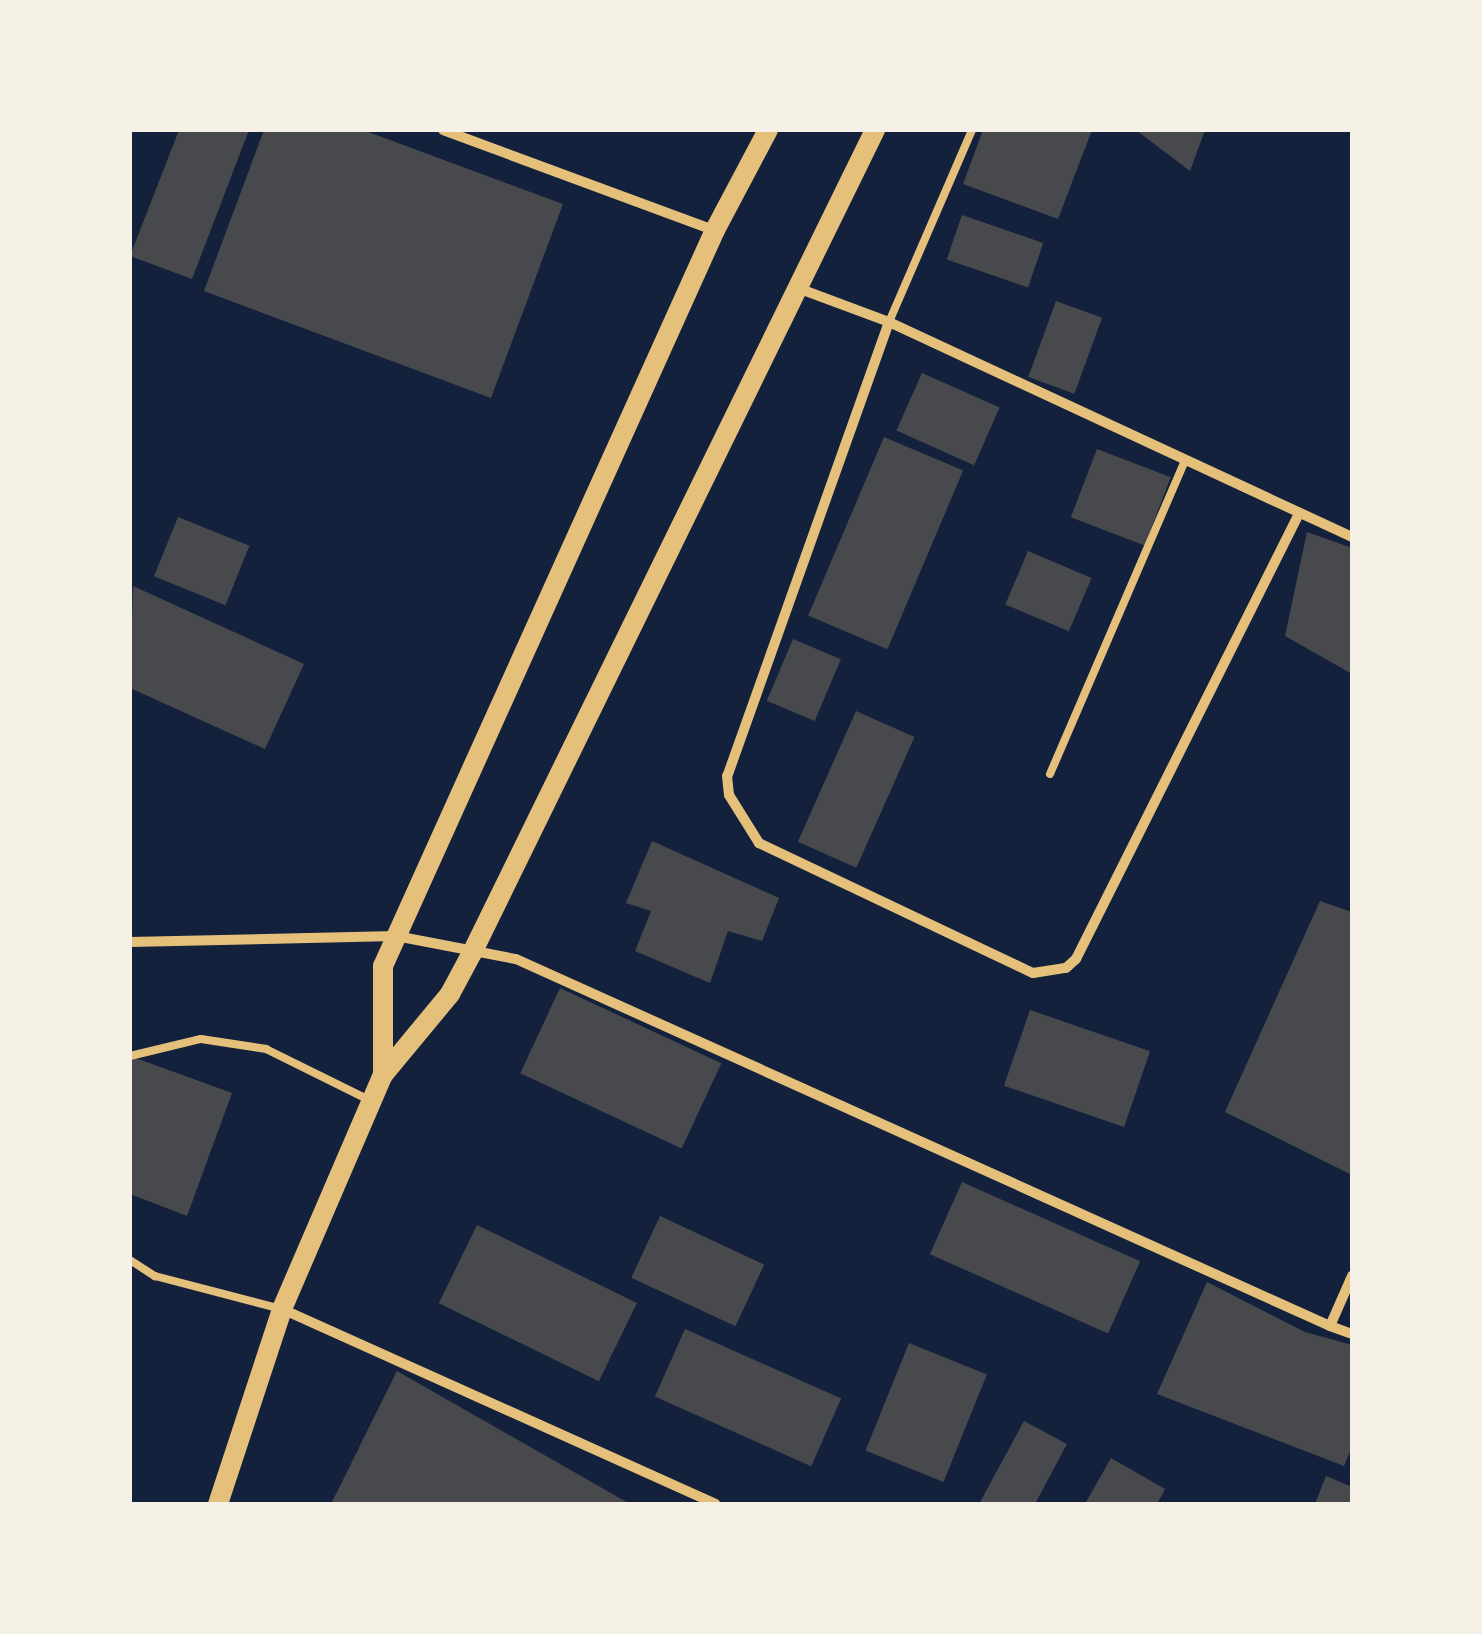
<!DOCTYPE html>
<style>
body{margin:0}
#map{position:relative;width:1482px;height:1634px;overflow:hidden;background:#14213d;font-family:"IBM Plex Sans",sans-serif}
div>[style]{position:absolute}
.building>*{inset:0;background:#48494c;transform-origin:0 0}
.service>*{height:8px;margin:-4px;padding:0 4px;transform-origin:4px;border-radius:4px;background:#e5c07b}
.minor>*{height:10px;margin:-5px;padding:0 5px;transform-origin:5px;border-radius:5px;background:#e5c07b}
.secondary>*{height:20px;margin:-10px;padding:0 10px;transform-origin:10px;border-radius:10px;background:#e5c07b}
span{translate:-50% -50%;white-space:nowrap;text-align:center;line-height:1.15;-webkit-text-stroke:10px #f6f1e7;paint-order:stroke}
.frame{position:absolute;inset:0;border:132px solid #f6f1e7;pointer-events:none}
</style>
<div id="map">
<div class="building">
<i style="clip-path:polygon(179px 130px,249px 130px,192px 279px,130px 256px)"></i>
<i style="clip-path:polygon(264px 130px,363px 130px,563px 204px,491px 398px,204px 291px)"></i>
<i style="clip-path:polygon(983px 130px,1092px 130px,1058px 219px,963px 184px)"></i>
<i style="clip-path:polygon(1136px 130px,1205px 130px,1190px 171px)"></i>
<i style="left:962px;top:215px;width:86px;height:47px;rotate:19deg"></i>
<i style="left:1056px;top:301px;width:49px;height:81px;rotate:20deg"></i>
<i style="left:922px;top:373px;width:85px;height:63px;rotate:24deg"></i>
<i style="left:884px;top:437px;width:86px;height:194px;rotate:23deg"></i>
<i style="left:1097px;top:449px;width:79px;height:73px;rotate:21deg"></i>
<i style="left:178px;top:517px;width:77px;height:64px;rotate:22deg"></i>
<i style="clip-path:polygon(1307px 532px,1352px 548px,1352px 674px,1285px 636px)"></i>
<i style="left:1028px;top:551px;width:69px;height:58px;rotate:23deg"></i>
<i style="clip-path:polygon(133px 586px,304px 664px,265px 749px,130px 688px)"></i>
<i style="left:793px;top:639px;width:52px;height:67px;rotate:23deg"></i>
<i style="left:856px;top:711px;width:64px;height:143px;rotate:24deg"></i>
<i style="clip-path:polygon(652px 841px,779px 898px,762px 941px,728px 931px,710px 983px,635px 951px,651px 911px,626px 903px)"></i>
<i style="clip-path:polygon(1320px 901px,1352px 912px,1352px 1175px,1225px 1112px)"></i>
<i style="left:560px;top:988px;width:178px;height:94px;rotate:25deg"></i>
<i style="left:1030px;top:1010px;width:127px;height:80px;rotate:19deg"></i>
<i style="clip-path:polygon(130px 1056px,232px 1093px,187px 1216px,130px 1194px)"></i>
<i style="left:962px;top:1182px;width:195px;height:79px;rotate:24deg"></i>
<i style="left:660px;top:1216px;width:115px;height:68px;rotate:25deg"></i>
<i style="left:477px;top:1225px;width:178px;height:87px;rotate:26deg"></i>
<i style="clip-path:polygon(1207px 1282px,1305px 1332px,1352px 1345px,1352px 1447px,1344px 1466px,1157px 1394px)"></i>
<i style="left:685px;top:1329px;width:171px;height:74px;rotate:24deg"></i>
<i style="left:909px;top:1343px;width:84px;height:116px;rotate:22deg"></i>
<i style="clip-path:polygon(397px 1371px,630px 1504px,331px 1504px)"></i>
<i style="clip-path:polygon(1024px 1421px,1067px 1444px,1035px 1504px,979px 1504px)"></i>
<i style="clip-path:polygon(1111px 1458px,1165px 1489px,1157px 1504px,1085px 1504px)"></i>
<i style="clip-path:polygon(1326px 1476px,1352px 1487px,1352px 1504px,1315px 1504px)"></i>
</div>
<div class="service">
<i style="left:889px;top:322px;width:209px;rotate:-66.6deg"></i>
<i style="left:1050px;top:774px;width:341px;rotate:-66.7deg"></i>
<i style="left:130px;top:1056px;width:73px;rotate:-13.5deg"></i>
<i style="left:201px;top:1039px;width:66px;rotate:8.7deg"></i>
<i style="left:266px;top:1049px;width:117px;rotate:26.3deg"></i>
<i style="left:130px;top:1260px;width:30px;rotate:33deg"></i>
<i style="left:155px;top:1276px;width:127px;rotate:14.6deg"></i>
</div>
<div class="minor">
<i style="left:443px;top:130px;width:289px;rotate:20.3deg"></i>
<i style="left:795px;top:287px;width:100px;rotate:20.4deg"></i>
<i style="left:889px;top:322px;width:510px;rotate:24.91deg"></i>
<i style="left:889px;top:322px;width:482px;rotate:109.6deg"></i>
<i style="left:727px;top:776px;width:19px;rotate:84deg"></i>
<i style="left:729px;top:795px;width:57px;rotate:58deg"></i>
<i style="left:759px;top:843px;width:303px;rotate:25.4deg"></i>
<i style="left:1033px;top:973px;width:33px;rotate:-9deg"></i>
<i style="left:1066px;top:968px;width:13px;rotate:-42deg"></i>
<i style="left:1076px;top:959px;width:499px;rotate:-63.4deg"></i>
<i style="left:130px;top:942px;width:266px;rotate:-1.3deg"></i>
<i style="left:396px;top:936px;width:122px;rotate:10.9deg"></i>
<i style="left:516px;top:959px;width:893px;rotate:24.27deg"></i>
<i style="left:1330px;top:1326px;width:55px;rotate:-66.3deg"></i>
<i style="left:282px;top:1309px;width:475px;rotate:24.2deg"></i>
<i style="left:1330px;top:1326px;width:23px;rotate:20deg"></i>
</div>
<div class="secondary">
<i style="left:383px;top:1075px;width:109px;rotate:-90deg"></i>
<i style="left:383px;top:966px;width:807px;rotate:-65.72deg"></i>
<i style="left:715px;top:230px;width:113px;rotate:-62.1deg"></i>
<i style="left:218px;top:1504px;width:205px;rotate:-71.8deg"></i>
<i style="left:282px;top:1309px;width:255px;rotate:-66.7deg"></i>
<i style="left:383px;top:1075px;width:105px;rotate:-50.4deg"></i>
<i style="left:450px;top:994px;width:47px;rotate:-61.8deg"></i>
<i style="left:472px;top:953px;width:916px;rotate:-63.91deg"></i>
</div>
<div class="frame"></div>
</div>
